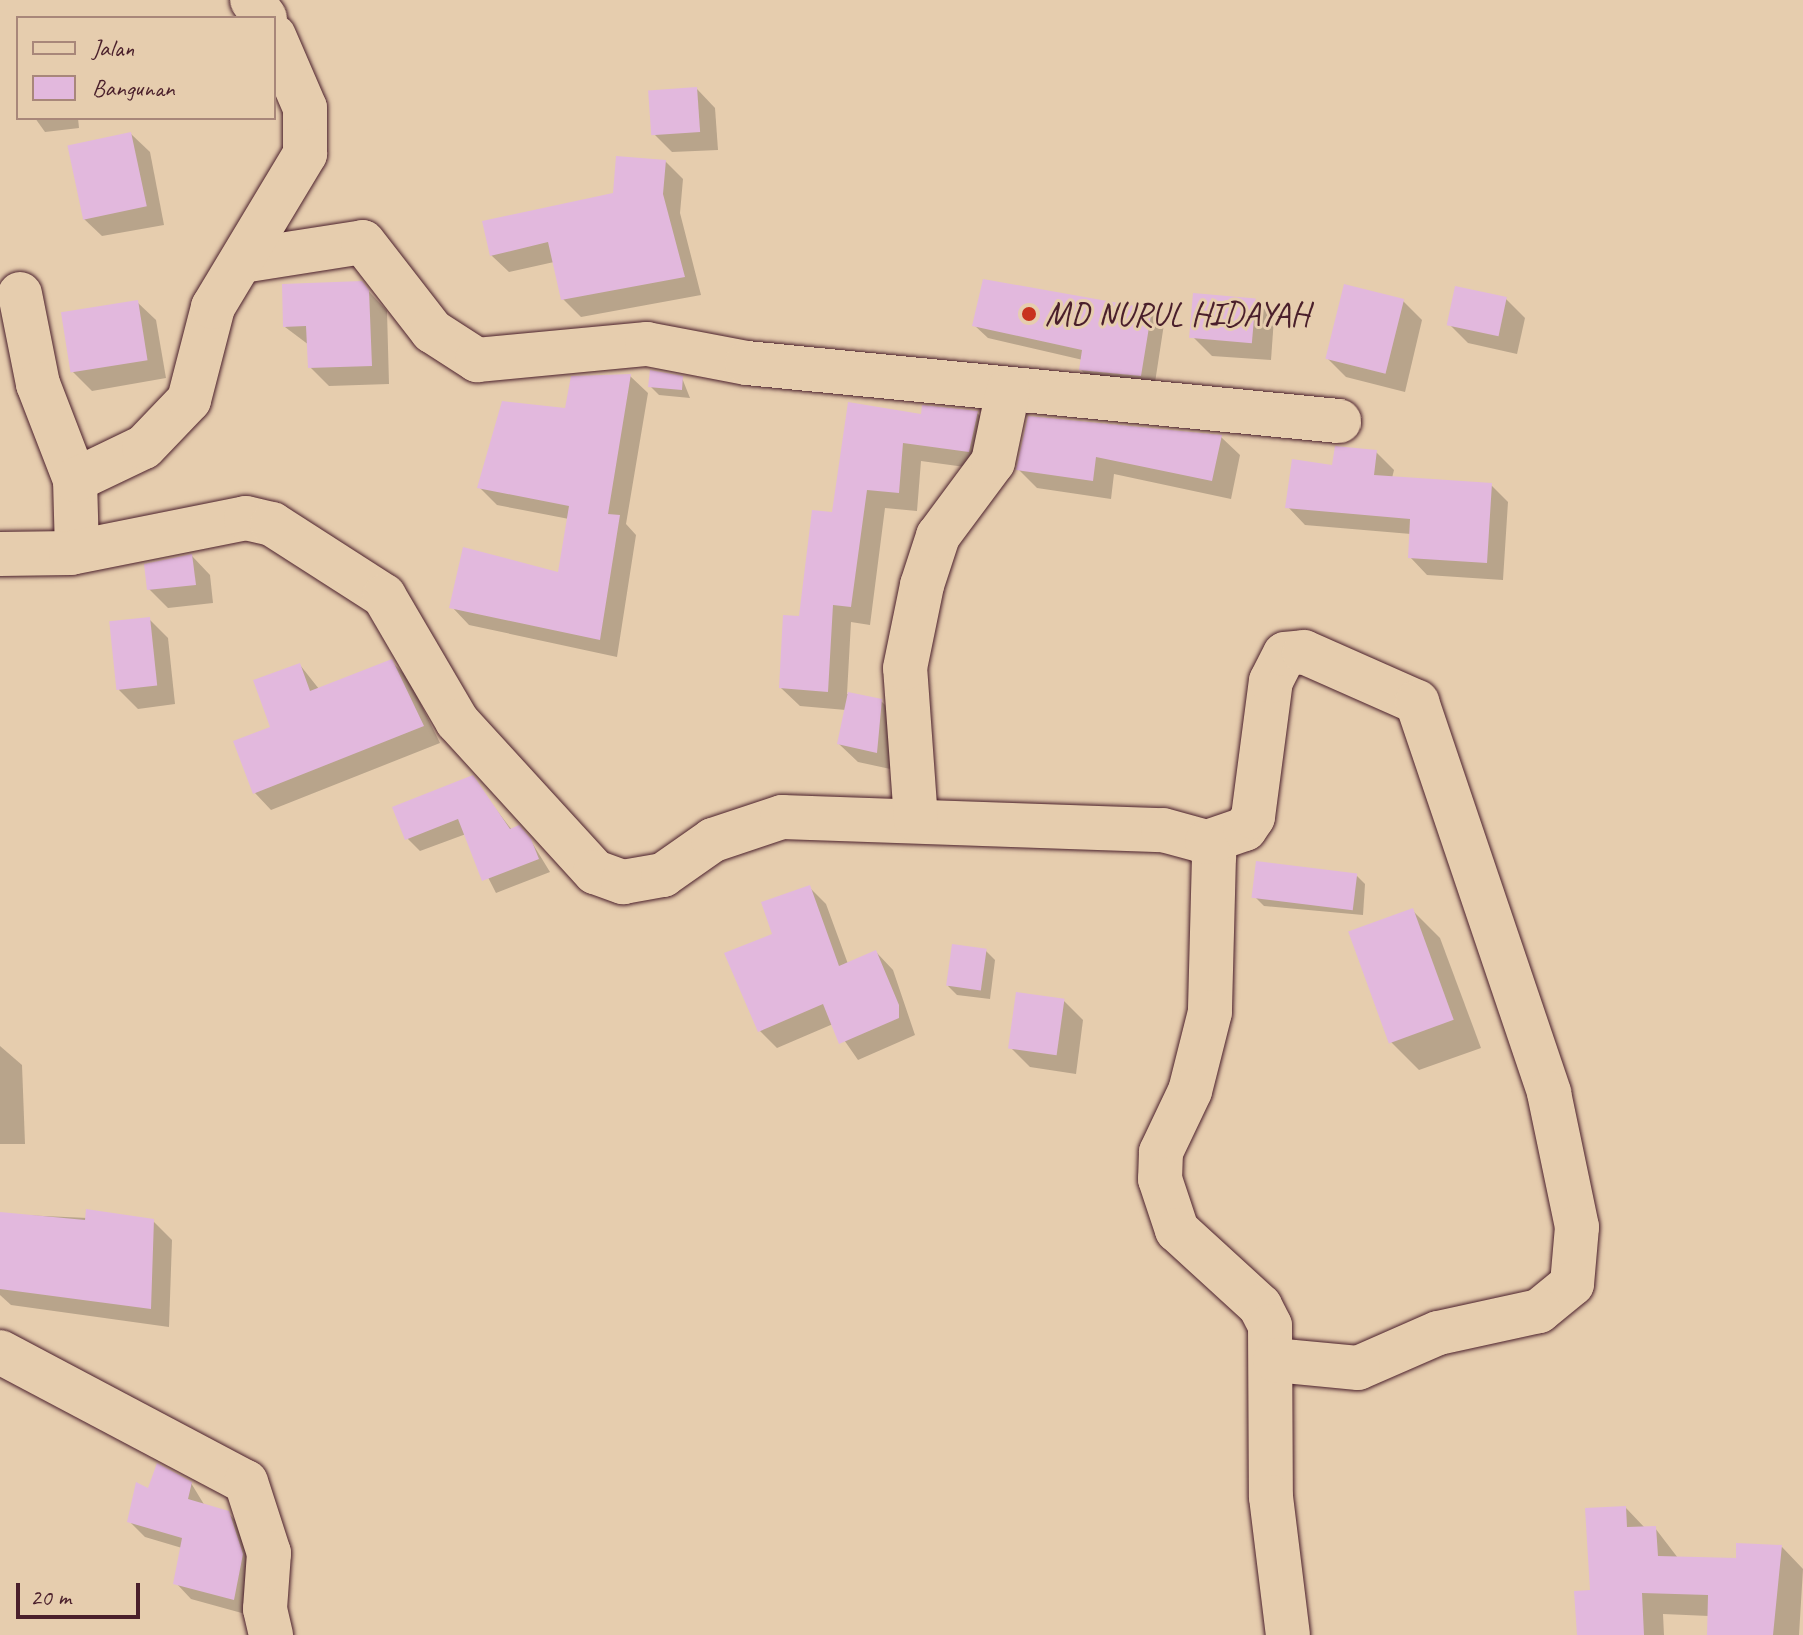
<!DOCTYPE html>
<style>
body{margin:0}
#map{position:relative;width:1803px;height:1635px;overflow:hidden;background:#e6cdae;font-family:Caveat,sans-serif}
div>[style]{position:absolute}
.shadow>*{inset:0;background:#0003}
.building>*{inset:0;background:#e2b8dd;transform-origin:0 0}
.roads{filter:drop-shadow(0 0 2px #4a1f2b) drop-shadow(0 0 2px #4a1f2b)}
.street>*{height:44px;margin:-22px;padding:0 22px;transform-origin:22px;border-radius:22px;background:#e6cdae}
.dots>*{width:22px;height:22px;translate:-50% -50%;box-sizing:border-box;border:4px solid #e6cdae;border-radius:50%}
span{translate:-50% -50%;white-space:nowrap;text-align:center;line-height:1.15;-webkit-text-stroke:6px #e6cdae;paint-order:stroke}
.poi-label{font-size:34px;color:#4a1f2b}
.left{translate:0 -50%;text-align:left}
.legend{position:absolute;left:16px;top:16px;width:260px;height:104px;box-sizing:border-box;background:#e6cdae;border:2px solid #a8877a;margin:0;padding:10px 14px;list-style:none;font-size:24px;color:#4a1f2b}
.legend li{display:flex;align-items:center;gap:16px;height:40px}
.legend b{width:40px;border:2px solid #a8877a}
.scale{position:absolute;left:16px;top:1583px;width:124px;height:36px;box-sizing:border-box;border:4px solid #4a1f2b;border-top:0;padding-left:10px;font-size:24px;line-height:28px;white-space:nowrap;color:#4a1f2b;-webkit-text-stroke:6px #e6cdae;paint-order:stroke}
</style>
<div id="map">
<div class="shadow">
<i style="clip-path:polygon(697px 89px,715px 108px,718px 150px,672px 152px,653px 133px)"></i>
<i style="clip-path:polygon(35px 118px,78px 118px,79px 128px,45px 132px)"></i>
<i style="clip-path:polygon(131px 134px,150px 152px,164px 225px,102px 236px,83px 218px)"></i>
<i style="clip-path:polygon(665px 161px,683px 179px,680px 213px,701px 295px,581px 317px,563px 299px,554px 262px,509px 272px,491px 255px,615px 195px)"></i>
<i style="clip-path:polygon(361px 283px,387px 311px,389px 384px,329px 386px,310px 367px,309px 345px,285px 327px)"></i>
<i style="clip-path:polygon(1506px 299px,1525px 318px,1517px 354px,1468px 343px,1449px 324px)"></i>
<i style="clip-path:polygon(1255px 300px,1274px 318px,1271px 360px,1212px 356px,1193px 337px)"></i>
<i style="clip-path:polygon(1403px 301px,1422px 320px,1405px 392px,1346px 377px,1328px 359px)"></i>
<i style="clip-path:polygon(137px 302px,156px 320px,166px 378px,92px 391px,73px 372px)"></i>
<i style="clip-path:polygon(1151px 311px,1164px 324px,1154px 389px,1094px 383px,1081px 370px,1083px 360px,988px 338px,974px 325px)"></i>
<i style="clip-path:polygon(630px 376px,648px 393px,626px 524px,636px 535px,617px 657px,469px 625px,452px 607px,559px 575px,569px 519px,497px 505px,480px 488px,567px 411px)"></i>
<i style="clip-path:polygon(682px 378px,690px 398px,659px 395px,650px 386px)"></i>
<i style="clip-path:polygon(977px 413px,996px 431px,987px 470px,921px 461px,917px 511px,885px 508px,870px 625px,851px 622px,847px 694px,881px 701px,900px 720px,895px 770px,858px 762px,839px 744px,846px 710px,800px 706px,781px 688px,834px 514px,922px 417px)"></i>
<i style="clip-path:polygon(1221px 437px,1240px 455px,1231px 499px,1114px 474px,1111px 499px,1037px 488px,1018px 469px)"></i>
<i style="clip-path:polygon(1376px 452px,1394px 470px,1392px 478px,1491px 485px,1508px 502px,1503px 580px,1427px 575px,1410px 557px,1411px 534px,1305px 525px,1288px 507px)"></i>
<i style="clip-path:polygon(192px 556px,210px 575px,213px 603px,168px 608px,149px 589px)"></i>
<i style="clip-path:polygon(149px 619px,168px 638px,175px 704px,138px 709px,119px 690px)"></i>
<i style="clip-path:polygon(391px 661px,408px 678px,440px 743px,271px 810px,255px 793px,300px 665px,319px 689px)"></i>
<i style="clip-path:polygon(472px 778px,512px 830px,531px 841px,550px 872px,496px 893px,466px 834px,420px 851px,407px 838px)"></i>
<i style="clip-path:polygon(1356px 875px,1365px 884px,1363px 915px,1264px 906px,1255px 897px)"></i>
<i style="clip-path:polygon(809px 887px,826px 904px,848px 964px,876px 952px,893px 970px,915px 1035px,858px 1060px,833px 1024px,777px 1048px,760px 1031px,775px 935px)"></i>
<i style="clip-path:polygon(1412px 910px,1440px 938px,1481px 1048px,1419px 1070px,1391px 1042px)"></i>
<i style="clip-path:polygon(986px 951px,995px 960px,990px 999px,957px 995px,948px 986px)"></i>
<i style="clip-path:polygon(1064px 1001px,1083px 1020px,1076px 1074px,1030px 1067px,1011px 1048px)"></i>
<i style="clip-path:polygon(0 1046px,22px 1065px,25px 1144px,0 1144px)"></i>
<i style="clip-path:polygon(0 1214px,153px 1221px,172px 1240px,169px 1327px,11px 1305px,0 1295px)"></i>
<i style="clip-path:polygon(191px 1483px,205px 1506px,228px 1513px,244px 1529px,258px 1571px,249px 1615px,191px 1599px,176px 1583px,182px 1548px,145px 1537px,129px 1521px,150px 1491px)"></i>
<i style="clip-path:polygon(1626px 1508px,1645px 1528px,1655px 1528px,1678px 1558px,1738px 1560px,1782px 1547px,1803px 1569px,1799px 1635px,1709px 1635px,1709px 1616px,1663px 1614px,1664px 1635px,1579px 1635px)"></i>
</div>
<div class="building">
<i style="left:697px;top:87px;width:45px;height:49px;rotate:86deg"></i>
<i style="left:131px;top:132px;width:76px;height:65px;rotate:78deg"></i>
<i style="clip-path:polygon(616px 156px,666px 160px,663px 194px,685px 277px,561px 300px,548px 242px,490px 256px,482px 221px,613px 193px)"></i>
<i style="clip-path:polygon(983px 279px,1152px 309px,1141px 376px,1079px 370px,1082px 350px,972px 326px)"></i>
<i style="clip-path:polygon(362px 281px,369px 290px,372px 366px,308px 368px,306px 326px,283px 327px,282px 284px)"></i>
<i style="left:1344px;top:284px;width:62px;height:77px;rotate:14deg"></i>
<i style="left:1455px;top:286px;width:53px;height:40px;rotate:12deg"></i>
<i style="left:1193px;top:293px;width:63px;height:45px;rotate:5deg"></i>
<i style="left:138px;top:300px;width:61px;height:78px;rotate:81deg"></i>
<i style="clip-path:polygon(650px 370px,683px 376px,682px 390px,648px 387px)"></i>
<i style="clip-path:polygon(631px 374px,608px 514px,620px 515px,600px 640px,449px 608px,463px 547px,558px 572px,569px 506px,477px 488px,502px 401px,565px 408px,571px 376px)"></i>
<i style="clip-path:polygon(848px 402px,921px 414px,922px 405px,978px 411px,969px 452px,903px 443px,899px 493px,867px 490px,851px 607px,833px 605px,828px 692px,779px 688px,783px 615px,799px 616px,812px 510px,832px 512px)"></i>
<i style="clip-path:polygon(1028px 416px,1222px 435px,1212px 481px,1096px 457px,1093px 481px,1016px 470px)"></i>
<i style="clip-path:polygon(1335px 446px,1377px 450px,1374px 475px,1492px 483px,1487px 563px,1408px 558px,1410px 519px,1285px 508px,1292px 459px,1332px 465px)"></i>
<i style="clip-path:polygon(192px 554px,196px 585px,147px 590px,144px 564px)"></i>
<i style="left:150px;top:617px;width:69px;height:41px;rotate:84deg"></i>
<i style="clip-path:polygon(392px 659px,424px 726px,253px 794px,233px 741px,270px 727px,253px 680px,300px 663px,310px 691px)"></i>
<i style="clip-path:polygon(848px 692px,882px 699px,877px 753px,837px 744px)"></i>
<i style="clip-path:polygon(473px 775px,510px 829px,519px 825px,531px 839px,539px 859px,482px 881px,458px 819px,405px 840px,392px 807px)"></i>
<i style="left:1256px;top:861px;width:102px;height:37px;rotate:7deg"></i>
<i style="clip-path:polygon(810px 885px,839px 966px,876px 950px,899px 1005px,899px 1018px,839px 1044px,823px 1004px,758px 1032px,724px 953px,772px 934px,761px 902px)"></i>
<i style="left:1413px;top:908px;width:119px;height:69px;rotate:70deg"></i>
<i style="left:952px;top:944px;width:35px;height:42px;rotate:8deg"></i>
<i style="left:1016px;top:992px;width:49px;height:57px;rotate:8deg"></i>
<i style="clip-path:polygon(86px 1209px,154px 1219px,151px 1309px,0 1289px,0 1212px,85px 1220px)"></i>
<i style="clip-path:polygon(157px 1463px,192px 1482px,188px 1499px,229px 1511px,243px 1554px,234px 1600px,173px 1584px,182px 1538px,127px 1522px,136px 1482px,148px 1488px)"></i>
<i style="clip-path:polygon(1626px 1506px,1627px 1527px,1656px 1526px,1658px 1556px,1736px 1558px,1736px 1543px,1782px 1545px,1773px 1635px,1707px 1635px,1708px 1595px,1642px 1593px,1644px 1635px,1577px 1635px,1574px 1591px,1590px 1590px,1585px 1508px)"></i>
</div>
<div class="roads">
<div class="street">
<i style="left:252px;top:0;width:22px;rotate:54deg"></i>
<i style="left:242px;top:261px;width:122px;rotate:-8.9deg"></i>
<i style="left:363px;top:242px;width:113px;rotate:52.2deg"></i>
<i style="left:432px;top:331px;width:54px;rotate:32.8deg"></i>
<i style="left:477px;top:360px;width:171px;rotate:-5.4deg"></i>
<i style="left:647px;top:344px;width:102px;rotate:10.8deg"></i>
<i style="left:747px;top:363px;width:595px;rotate:5.6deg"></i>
<i style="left:20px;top:294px;width:92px;rotate:78.7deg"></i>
<i style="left:38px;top:384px;width:103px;rotate:68.9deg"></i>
<i style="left:77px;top:551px;width:71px;rotate:-91.6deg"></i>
<i style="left:75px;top:480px;width:76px;rotate:-25.6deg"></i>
<i style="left:144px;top:447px;width:65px;rotate:-46.2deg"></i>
<i style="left:189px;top:400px;width:96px;rotate:-75.5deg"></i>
<i style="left:213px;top:307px;width:179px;rotate:-59deg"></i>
<i style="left:305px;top:154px;width:46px;rotate:-90deg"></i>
<i style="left:305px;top:108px;width:78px;rotate:-113.3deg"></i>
<i style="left:0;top:554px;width:71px;rotate:-0.8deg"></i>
<i style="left:71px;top:553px;width:178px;rotate:-11.3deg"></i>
<i style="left:246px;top:518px;width:27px;rotate:13deg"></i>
<i style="left:272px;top:524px;width:133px;rotate:32.7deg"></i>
<i style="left:384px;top:596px;width:145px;rotate:59.7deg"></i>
<i style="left:457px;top:721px;width:205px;rotate:47.6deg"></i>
<i style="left:595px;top:872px;width:30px;rotate:20deg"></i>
<i style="left:623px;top:882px;width:41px;rotate:-9.9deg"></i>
<i style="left:663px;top:875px;width:61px;rotate:-35deg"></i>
<i style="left:713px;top:840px;width:73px;rotate:-18.4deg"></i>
<i style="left:782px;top:817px;width:381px;rotate:2deg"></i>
<i style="left:1163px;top:830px;width:46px;rotate:15.3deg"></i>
<i style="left:1207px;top:842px;width:16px;rotate:63deg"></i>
<i style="left:1214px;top:856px;width:156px;rotate:91.5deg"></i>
<i style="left:1210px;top:1012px;width:81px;rotate:104.2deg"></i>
<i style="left:1190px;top:1091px;width:68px;rotate:115.4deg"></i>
<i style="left:1161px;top:1152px;width:27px;rotate:92deg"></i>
<i style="left:1160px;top:1179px;width:54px;rotate:71.6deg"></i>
<i style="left:1177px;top:1230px;width:113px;rotate:42.5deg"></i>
<i style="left:1260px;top:1306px;width:22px;rotate:63deg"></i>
<i style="left:1270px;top:1326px;width:171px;rotate:89.7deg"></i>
<i style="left:1271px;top:1497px;width:139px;rotate:83deg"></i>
<i style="left:916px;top:820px;width:152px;rotate:-94.1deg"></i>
<i style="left:905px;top:668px;width:85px;rotate:-78.4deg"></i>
<i style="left:922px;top:585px;width:52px;rotate:-71.9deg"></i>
<i style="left:938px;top:536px;width:92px;rotate:-53.4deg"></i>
<i style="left:993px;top:462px;width:73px;rotate:-78.1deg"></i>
<i style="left:1207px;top:842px;width:40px;rotate:-18.9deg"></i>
<i style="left:1245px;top:829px;width:14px;rotate:-56deg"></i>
<i style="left:1253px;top:817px;width:137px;rotate:-82.5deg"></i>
<i style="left:1271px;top:681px;width:30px;rotate:-63deg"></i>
<i style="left:1285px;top:654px;width:19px;rotate:-6deg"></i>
<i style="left:1304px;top:652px;width:124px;rotate:23.9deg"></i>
<i style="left:1417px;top:702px;width:413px;rotate:71.3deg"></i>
<i style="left:1549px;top:1093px;width:137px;rotate:78.2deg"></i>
<i style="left:1577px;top:1227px;width:57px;rotate:95deg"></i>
<i style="left:1572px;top:1284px;width:43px;rotate:140.7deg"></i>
<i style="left:1539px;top:1311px;width:103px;rotate:167.7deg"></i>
<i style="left:1438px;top:1333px;width:87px;rotate:156.4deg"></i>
<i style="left:1358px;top:1368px;width:83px;rotate:-174.5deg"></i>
<i style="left:0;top:1352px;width:278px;rotate:27.9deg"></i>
<i style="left:246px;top:1482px;width:75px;rotate:72.1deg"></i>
<i style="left:269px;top:1553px;width:56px;rotate:94.1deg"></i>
<i style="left:265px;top:1609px;width:27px;rotate:77deg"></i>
</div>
</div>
<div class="dots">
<i style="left:1029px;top:314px;background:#c8321e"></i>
</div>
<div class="poi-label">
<span class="left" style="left:1045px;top:314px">MD NURUL HIDAYAH</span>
</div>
<ul class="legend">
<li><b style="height:10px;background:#e6cdae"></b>Jalan</li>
<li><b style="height:22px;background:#e2b8dd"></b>Bangunan</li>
</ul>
<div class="scale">20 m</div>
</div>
